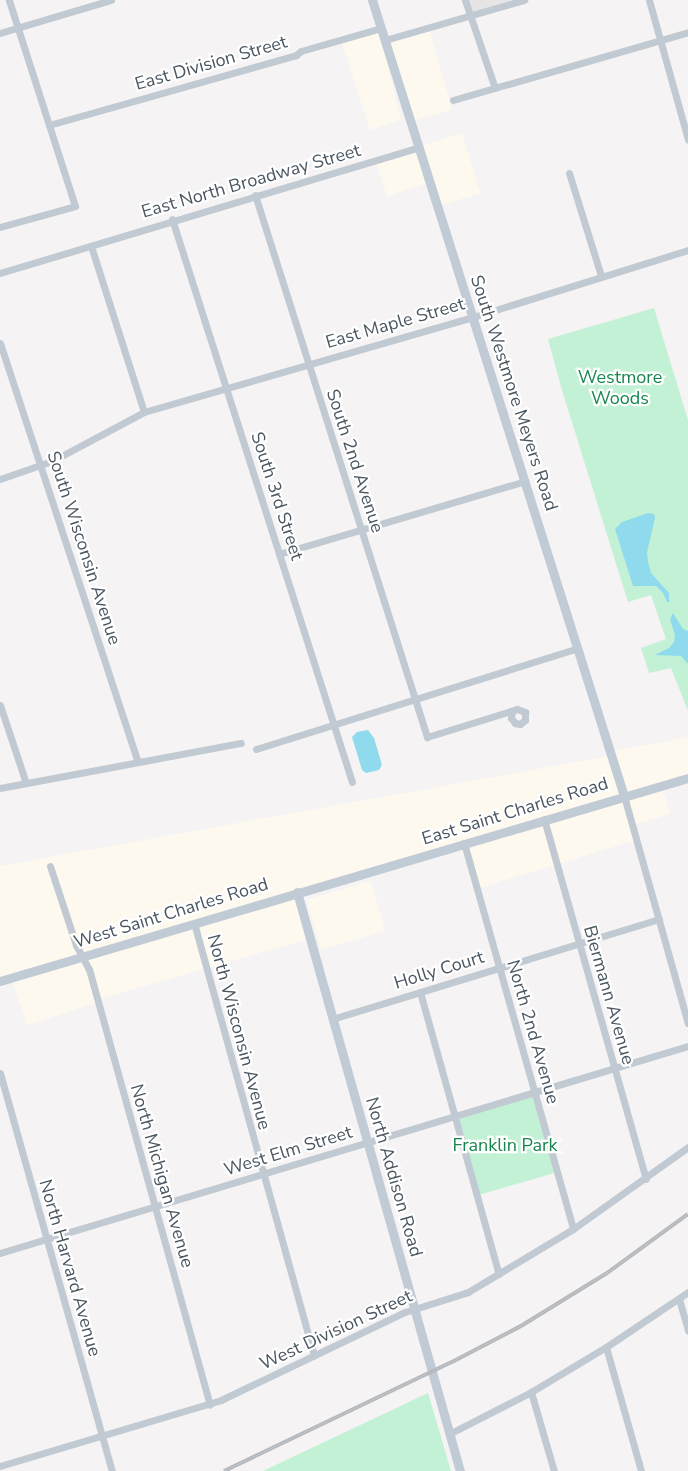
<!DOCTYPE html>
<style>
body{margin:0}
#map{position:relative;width:688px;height:1471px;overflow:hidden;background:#f5f3f3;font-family:"Nunito Sans",sans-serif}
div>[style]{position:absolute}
.commercial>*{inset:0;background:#fdf9ef;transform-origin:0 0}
.education>*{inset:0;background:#e6e4e5}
.green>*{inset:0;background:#c3f1d5;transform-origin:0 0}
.water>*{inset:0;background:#90daee}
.street>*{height:7px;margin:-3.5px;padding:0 3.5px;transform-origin:3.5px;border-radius:3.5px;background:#c1cad2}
.secondary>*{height:9px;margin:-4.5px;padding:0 4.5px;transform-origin:4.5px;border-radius:4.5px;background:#c1cbd6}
.rail>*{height:4px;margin-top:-2px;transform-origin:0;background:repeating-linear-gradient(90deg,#fff 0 4.5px,#b5b8bd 0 9px);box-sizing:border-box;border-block:2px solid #b5b8bd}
span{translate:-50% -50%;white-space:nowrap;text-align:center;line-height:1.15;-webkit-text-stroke:4.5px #fff;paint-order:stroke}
.street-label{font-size:18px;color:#4a5661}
.park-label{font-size:18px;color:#17864f}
</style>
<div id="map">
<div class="commercial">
<i style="left:428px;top:25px;width:88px;height:41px;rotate:74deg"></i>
<i style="clip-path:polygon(378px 26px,401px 120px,370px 130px,340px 37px)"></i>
<i style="left:462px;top:133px;width:63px;height:41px;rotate:73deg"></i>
<i style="left:417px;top:150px;width:35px;height:43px;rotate:72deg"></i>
<i style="clip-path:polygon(688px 737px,688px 776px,626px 794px,613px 751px)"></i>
<i style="clip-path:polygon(609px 756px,621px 794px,0 979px,0 866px)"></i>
<i style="left:662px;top:787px;width:28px;height:37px;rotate:73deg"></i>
<i style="left:623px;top:798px;width:44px;height:164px;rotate:73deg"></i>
<i style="left:371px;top:881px;width:52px;height:67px;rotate:74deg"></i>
<i style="left:295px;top:895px;width:46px;height:219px;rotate:74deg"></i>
<i style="left:82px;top:959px;width:46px;height:73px;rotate:72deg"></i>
</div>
<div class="education">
<i style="clip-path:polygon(467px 0,512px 0,471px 13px)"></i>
</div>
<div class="green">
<i style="clip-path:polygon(654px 308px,688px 420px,688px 711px,671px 668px,649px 673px,641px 648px,666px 639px,651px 595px,628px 602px,561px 387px,548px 339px)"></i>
<i style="left:533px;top:1095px;width:81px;height:80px;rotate:74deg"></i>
<i style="clip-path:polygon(428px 1393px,451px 1471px,263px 1471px)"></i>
</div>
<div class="water">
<i style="clip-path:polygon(648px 513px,654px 514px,655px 518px,647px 552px,648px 562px,651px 573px,669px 593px,669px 602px,667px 602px,663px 593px,656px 586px,633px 586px,615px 529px,622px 522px)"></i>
<i style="clip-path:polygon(673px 613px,683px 629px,688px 631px,688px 664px,681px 656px,655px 655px,669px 648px,674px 642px,675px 635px,670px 619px)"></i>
<i style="clip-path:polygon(368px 730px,374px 738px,382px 765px,379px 770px,366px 773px,362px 770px,352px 737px,357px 732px)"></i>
</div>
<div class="street">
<i style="left:465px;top:0;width:93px;rotate:71.2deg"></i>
<i style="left:649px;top:0;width:145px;rotate:74.4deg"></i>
<i style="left:0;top:33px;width:116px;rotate:-16.6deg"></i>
<i style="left:385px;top:40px;width:145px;rotate:-16.1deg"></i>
<i style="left:453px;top:100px;width:245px;rotate:-16.1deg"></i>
<i style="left:49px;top:125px;width:257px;rotate:-15.8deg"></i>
<i style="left:296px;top:55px;width:6px;rotate:-39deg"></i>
<i style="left:301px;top:51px;width:83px;rotate:-16deg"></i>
<i style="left:569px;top:173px;width:108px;rotate:72.7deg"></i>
<i style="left:255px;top:195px;width:569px;rotate:72.39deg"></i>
<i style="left:427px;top:737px;width:94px;rotate:-17.3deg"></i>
<i style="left:517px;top:709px;width:9px;rotate:21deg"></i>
<i style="left:525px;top:712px;width:8px;rotate:90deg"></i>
<i style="left:525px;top:720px;width:6px;rotate:141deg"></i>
<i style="left:520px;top:724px;width:5px;rotate:-169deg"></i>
<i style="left:515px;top:723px;width:6px;rotate:-129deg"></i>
<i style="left:511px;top:718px;width:6px;rotate:-81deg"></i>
<i style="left:172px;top:219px;width:591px;rotate:72.27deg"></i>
<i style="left:0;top:227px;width:78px;rotate:-15.6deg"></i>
<i style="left:75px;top:206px;width:216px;rotate:-107.8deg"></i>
<i style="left:91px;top:246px;width:174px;rotate:72.3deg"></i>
<i style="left:0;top:273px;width:438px;rotate:-16.7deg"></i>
<i style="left:0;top:343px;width:441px;rotate:71.8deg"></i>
<i style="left:0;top:479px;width:55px;rotate:-19.1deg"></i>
<i style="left:52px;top:461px;width:104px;rotate:-28deg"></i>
<i style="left:144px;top:412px;width:342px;rotate:-16.1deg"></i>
<i style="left:473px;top:317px;width:225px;rotate:-17.3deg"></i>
<i style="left:279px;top:554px;width:257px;rotate:-16.5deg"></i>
<i style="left:0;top:705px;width:82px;rotate:71.6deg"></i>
<i style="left:256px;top:749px;width:337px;rotate:-17.4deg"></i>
<i style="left:0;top:788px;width:245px;rotate:-10.6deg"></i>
<i style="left:624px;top:796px;width:236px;rotate:74.3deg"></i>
<i style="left:544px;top:819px;width:374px;rotate:74.2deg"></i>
<i style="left:464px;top:843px;width:401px;rotate:74.2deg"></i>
<i style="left:50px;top:866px;width:83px;rotate:71.8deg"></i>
<i style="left:76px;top:945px;width:27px;rotate:62deg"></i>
<i style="left:89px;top:969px;width:452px;rotate:74.5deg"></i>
<i style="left:194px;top:923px;width:449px;rotate:74.5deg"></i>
<i style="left:420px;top:992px;width:293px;rotate:74.4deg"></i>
<i style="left:332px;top:1019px;width:342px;rotate:-17deg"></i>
<i style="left:0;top:1073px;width:413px;rotate:74.3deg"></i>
<i style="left:0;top:1253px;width:718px;rotate:-16.75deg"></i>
<i style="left:679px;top:1299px;width:33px;rotate:74deg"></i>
<i style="left:606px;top:1347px;width:129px;rotate:74.2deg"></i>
<i style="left:531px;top:1392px;width:82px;rotate:73.8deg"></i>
<i style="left:449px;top:1434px;width:92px;rotate:-27.1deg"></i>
<i style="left:531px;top:1392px;width:87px;rotate:-31deg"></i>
<i style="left:606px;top:1347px;width:99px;rotate:-33.9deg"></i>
<i style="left:0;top:1466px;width:231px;rotate:-16.6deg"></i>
<i style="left:221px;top:1400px;width:204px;rotate:-25.6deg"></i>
<i style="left:405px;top:1312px;width:66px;rotate:-17.6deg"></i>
<i style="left:468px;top:1292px;width:122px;rotate:-31deg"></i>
<i style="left:573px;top:1229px;width:141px;rotate:-35.5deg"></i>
</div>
<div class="secondary">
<i style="left:372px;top:0;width:835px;rotate:72.43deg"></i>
<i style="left:297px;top:892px;width:602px;rotate:74.28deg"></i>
<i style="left:0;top:981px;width:717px;rotate:-16.44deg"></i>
</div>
<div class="rail">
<i style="left:224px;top:1471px;width:253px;rotate:-25.6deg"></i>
<i style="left:452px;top:1362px;width:78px;rotate:-27.6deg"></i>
<i style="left:521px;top:1326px;width:101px;rotate:-31.6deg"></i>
<i style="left:607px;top:1273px;width:100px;rotate:-36.1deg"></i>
</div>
<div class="street-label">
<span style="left:211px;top:63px;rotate:-16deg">East Division Street</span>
<span style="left:251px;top:181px;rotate:-16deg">East North Broadway Street</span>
<span style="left:395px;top:323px;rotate:-16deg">East Maple Street</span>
<span style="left:514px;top:393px;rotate:72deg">South Westmore Meyers Road</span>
<span style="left:355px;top:461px;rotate:72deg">South 2nd Avenue</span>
<span style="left:277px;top:496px;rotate:72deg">South 3rd Street</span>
<span style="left:84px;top:548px;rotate:72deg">South Wisconsin Avenue</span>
<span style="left:515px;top:811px;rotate:-17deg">East Saint Charles Road</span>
<span style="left:171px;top:913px;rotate:-17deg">West Saint Charles Road</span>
<span style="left:439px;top:970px;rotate:-17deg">Holly Court</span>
<span style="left:609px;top:995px;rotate:74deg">Biermann Avenue</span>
<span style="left:239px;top:1032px;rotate:75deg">North Wisconsin Avenue</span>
<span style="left:533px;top:1032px;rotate:74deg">North 2nd Avenue</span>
<span style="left:288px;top:1151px;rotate:-17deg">West Elm Street</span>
<span style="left:162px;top:1176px;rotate:74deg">North Michigan Avenue</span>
<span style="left:394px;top:1177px;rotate:74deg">North Addison Road</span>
<span style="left:70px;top:1268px;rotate:74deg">North Harvard Avenue</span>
<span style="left:336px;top:1330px;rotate:-25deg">West Division Street</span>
</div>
<div class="park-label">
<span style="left:620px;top:388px">Westmore<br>Woods</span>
<span style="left:505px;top:1145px">Franklin Park</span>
</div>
</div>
